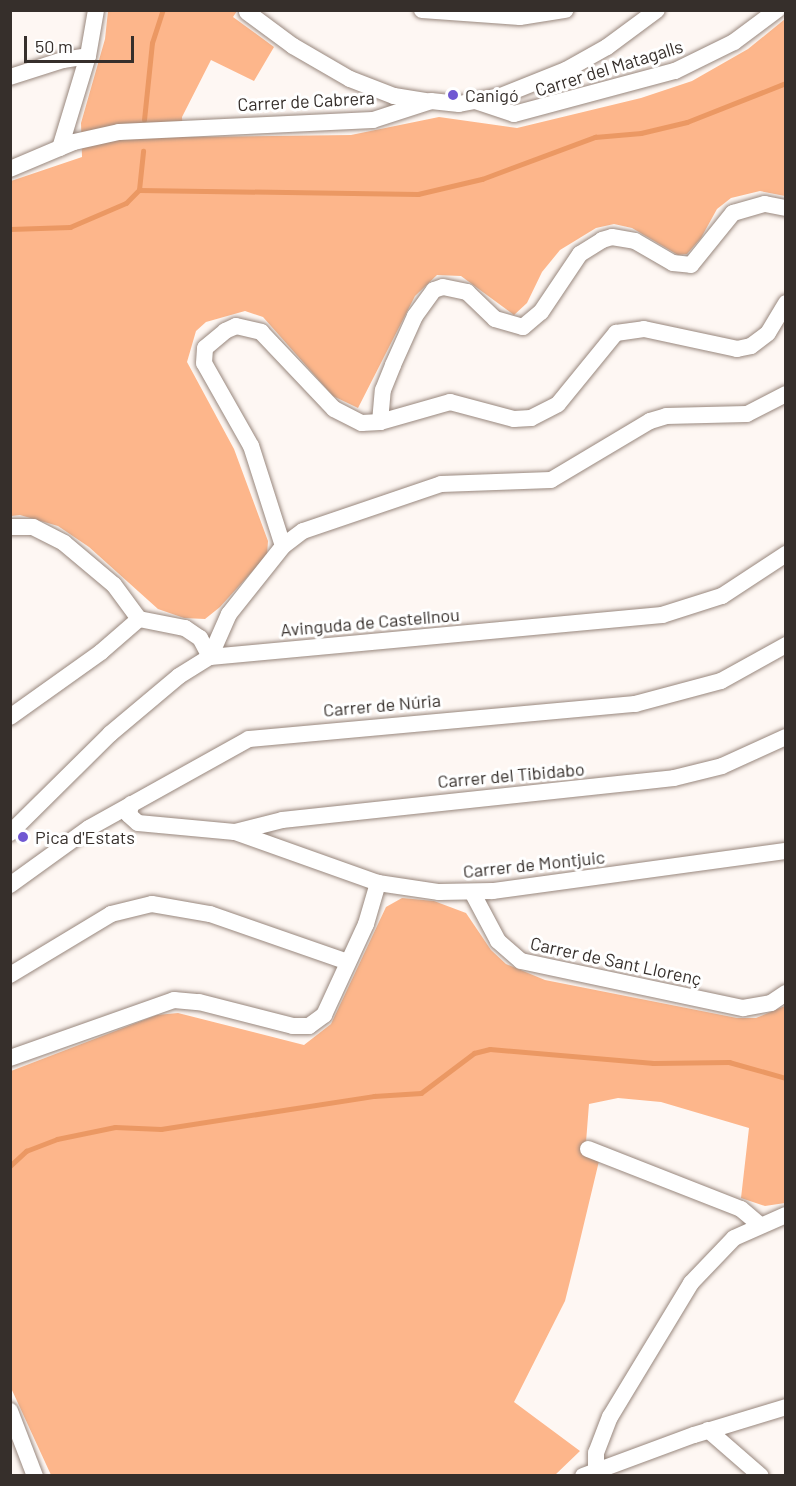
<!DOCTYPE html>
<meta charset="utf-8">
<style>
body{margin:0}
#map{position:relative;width:796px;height:1486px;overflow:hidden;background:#fef7f3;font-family:Barlow,sans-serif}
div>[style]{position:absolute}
.green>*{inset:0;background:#fdb68b}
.stream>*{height:4.5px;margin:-2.25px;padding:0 2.25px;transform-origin:2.25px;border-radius:2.25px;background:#eb9863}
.roads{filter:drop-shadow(0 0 2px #98877d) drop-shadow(0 0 2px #98877d)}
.minor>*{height:16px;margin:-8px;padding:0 8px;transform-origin:8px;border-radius:8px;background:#fff}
.dots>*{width:16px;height:16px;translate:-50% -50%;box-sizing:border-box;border:3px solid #fff;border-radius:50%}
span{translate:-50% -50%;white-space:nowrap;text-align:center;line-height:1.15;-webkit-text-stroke:6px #fff;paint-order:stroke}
.street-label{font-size:18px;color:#362f2b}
.poi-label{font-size:18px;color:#362f2b}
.left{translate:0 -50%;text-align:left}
.frame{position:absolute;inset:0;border:12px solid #362f2b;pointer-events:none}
.scale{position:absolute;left:24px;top:36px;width:110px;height:27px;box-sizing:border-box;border:3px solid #362f2b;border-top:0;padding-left:8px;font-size:18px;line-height:21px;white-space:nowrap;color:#362f2b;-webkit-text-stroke:4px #fff;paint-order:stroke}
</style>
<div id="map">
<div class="green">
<i style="clip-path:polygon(108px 11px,237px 11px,233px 17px,274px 47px,254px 81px,211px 60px,182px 117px,183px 137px,351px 135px,439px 117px,517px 128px,641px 98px,692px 81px,748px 49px,785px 19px,785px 196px,760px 191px,731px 198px,717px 209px,701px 238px,687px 254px,678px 255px,632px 228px,614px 224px,596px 228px,560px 250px,542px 272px,527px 303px,514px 315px,461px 276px,437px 275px,415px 296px,358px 408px,333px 396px,263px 317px,245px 311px,206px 322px,196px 331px,187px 362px,234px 449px,268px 541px,267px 555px,220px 607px,205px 619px,184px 618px,158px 609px,89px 547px,58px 526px,20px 515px,11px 516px,11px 181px,82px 157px,81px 123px,105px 39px)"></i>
<i style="clip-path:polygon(402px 898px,434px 901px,466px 913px,491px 950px,506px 964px,545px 980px,737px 1018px,756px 1018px,785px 1006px,785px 1203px,765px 1206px,741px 1198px,749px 1128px,661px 1102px,618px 1098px,589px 1104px,585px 1155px,599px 1161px,576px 1257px,565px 1301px,514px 1402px,580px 1451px,555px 1475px,51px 1475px,11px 1388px,11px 1071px,157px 1015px,178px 1013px,304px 1045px,331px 1024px,386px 907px)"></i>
</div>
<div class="stream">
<i style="left:144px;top:120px;width:77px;rotate:-84.1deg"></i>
<i style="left:152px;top:43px;width:35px;rotate:-72deg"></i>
<i style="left:139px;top:190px;width:279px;rotate:0.8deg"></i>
<i style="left:418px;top:194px;width:66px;rotate:-13.2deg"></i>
<i style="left:482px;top:179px;width:121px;rotate:-20.4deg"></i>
<i style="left:595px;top:137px;width:46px;rotate:-5deg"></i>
<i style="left:641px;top:133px;width:47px;rotate:-13.4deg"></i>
<i style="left:687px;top:122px;width:106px;rotate:-21.5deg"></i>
<i style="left:10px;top:229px;width:60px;rotate:-1.9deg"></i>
<i style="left:70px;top:227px;width:61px;rotate:-23.2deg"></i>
<i style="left:126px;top:203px;width:18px;rotate:-45deg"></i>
<i style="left:139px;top:190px;width:39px;rotate:-84deg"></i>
<i style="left:10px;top:1166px;width:22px;rotate:-43deg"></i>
<i style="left:26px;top:1151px;width:33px;rotate:-21deg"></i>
<i style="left:57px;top:1139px;width:59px;rotate:-11.7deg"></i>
<i style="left:115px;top:1127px;width:46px;rotate:2.5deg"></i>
<i style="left:161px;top:1129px;width:216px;rotate:-8.8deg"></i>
<i style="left:374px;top:1096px;width:47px;rotate:-3.7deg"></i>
<i style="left:421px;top:1093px;width:66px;rotate:-37deg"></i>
<i style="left:474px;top:1053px;width:16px;rotate:-14deg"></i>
<i style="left:490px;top:1049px;width:164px;rotate:4.9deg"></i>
<i style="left:653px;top:1063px;width:76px;rotate:-0.8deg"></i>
<i style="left:729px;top:1062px;width:59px;rotate:15.7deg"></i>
</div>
<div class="roads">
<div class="minor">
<i style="left:422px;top:10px;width:98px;rotate:4.1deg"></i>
<i style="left:520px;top:17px;width:46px;rotate:-8.8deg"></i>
<i style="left:247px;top:12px;width:57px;rotate:36.5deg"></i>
<i style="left:293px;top:46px;width:66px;rotate:30.1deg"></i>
<i style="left:350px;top:79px;width:47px;rotate:21.1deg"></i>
<i style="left:394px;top:96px;width:33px;rotate:9deg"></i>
<i style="left:10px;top:77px;width:56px;rotate:-17.8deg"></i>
<i style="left:63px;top:60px;width:25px;rotate:-9deg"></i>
<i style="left:475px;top:101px;width:41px;rotate:18.4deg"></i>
<i style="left:514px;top:114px;width:167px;rotate:-15deg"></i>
<i style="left:675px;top:71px;width:66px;rotate:-26.2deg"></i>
<i style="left:734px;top:42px;width:54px;rotate:-36.7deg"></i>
<i style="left:60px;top:148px;width:96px;rotate:-73.1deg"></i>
<i style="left:88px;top:56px;width:47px;rotate:-80.1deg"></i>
<i style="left:10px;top:169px;width:69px;rotate:-22.9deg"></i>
<i style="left:74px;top:142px;width:46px;rotate:-12.5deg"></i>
<i style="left:119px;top:132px;width:254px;rotate:-2.7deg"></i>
<i style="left:373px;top:120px;width:61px;rotate:-18.1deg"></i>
<i style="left:431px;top:101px;width:28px;rotate:6deg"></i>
<i style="left:459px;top:104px;width:43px;rotate:-10.8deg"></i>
<i style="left:501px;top:96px;width:70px;rotate:-21.8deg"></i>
<i style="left:566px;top:70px;width:47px;rotate:-29.3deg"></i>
<i style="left:607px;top:47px;width:62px;rotate:-36.5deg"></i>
<i style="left:380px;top:422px;width:32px;rotate:-85deg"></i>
<i style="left:383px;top:390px;width:27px;rotate:-68deg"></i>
<i style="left:393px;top:365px;width:54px;rotate:-65.8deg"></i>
<i style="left:415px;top:316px;width:32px;rotate:-54deg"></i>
<i style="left:434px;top:290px;width:9px;rotate:-18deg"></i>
<i style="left:443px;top:287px;width:25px;rotate:12deg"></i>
<i style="left:467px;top:292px;width:39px;rotate:44deg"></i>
<i style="left:495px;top:319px;width:29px;rotate:16deg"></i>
<i style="left:523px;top:327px;width:23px;rotate:-40deg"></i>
<i style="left:541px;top:312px;width:70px;rotate:-56.1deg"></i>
<i style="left:580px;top:254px;width:26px;rotate:-32deg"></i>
<i style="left:602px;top:240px;width:10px;rotate:-17deg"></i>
<i style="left:612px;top:237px;width:23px;rotate:10deg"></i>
<i style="left:635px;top:241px;width:44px;rotate:30.1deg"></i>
<i style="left:673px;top:263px;width:18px;rotate:6deg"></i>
<i style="left:691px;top:265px;width:67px;rotate:-51.1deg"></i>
<i style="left:733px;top:213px;width:33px;rotate:-16deg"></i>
<i style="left:765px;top:204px;width:21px;rotate:11deg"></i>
<i style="left:10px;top:527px;width:23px"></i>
<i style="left:33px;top:527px;width:35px;rotate:27deg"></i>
<i style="left:64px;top:543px;width:65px;rotate:40deg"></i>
<i style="left:114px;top:585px;width:42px;rotate:53.7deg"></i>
<i style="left:139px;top:619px;width:47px;rotate:11.1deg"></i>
<i style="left:185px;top:628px;width:18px;rotate:34deg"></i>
<i style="left:200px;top:638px;width:21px;rotate:62deg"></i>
<i style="left:283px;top:546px;width:105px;rotate:-107.7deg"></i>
<i style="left:251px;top:446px;width:95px;rotate:-119.5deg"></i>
<i style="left:204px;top:363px;width:15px;rotate:-86deg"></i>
<i style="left:205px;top:348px;width:26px;rotate:-40deg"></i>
<i style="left:225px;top:331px;width:12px;rotate:-24deg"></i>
<i style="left:236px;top:326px;width:26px;rotate:13deg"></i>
<i style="left:261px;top:332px;width:106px;rotate:46.5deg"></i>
<i style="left:334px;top:409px;width:31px;rotate:27deg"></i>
<i style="left:362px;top:423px;width:18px;rotate:-3deg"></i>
<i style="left:380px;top:422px;width:73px;rotate:-15.9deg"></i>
<i style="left:450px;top:402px;width:66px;rotate:14.9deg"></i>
<i style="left:514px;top:419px;width:17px;rotate:-3deg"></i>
<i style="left:531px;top:418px;width:30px;rotate:-27deg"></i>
<i style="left:558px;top:404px;width:92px;rotate:-50.8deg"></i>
<i style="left:616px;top:333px;width:28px;rotate:-8deg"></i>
<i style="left:644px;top:329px;width:95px;rotate:12.1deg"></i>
<i style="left:737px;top:349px;width:14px;rotate:-12deg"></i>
<i style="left:751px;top:346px;width:21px;rotate:-37deg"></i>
<i style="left:768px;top:333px;width:35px;rotate:-59deg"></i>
<i style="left:210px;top:657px;width:47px;rotate:-66.2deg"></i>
<i style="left:229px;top:614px;width:87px;rotate:-51.5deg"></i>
<i style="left:283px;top:546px;width:25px;rotate:-37deg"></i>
<i style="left:303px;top:531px;width:146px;rotate:-18.8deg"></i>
<i style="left:441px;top:484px;width:110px;rotate:-2.1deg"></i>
<i style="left:551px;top:480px;width:115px;rotate:-30.8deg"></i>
<i style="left:650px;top:421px;width:17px;rotate:-17deg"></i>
<i style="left:666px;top:416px;width:81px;rotate:-1.4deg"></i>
<i style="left:747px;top:414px;width:44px;rotate:-27.1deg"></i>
<i style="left:10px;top:717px;width:112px;rotate:-35.5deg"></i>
<i style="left:101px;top:652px;width:50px;rotate:-41deg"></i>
<i style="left:131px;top:804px;width:11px;rotate:100deg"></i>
<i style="left:129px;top:815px;width:12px;rotate:42deg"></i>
<i style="left:138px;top:823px;width:97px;rotate:5.3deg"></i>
<i style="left:235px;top:832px;width:152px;rotate:19.6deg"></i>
<i style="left:378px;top:883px;width:62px;rotate:8.4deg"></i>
<i style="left:439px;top:892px;width:54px;rotate:-1.1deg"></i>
<i style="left:493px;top:891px;width:296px;rotate:-7.8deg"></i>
<i style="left:235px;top:832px;width:49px;rotate:-14.3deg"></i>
<i style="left:282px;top:820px;width:394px;rotate:-6.1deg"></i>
<i style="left:674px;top:778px;width:49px;rotate:-14deg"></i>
<i style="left:722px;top:766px;width:70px;rotate:-24.4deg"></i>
<i style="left:10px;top:833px;width:141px;rotate:-44.7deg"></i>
<i style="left:110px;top:734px;width:90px;rotate:-40deg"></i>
<i style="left:179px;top:676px;width:36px;rotate:-32deg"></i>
<i style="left:210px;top:657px;width:454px;rotate:-5.3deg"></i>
<i style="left:662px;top:615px;width:63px;rotate:-17.6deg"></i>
<i style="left:722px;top:596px;width:77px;rotate:-33.3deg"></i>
<i style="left:10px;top:885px;width:97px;rotate:-35.8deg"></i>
<i style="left:89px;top:828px;width:183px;rotate:-29.1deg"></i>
<i style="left:249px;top:739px;width:388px;rotate:-5.2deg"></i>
<i style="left:635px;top:704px;width:89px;rotate:-15deg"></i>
<i style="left:721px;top:681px;width:74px;rotate:-29deg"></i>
<i style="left:472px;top:892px;width:55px;rotate:62deg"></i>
<i style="left:498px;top:941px;width:30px;rotate:41deg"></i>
<i style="left:521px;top:961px;width:227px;rotate:12deg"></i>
<i style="left:743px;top:1008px;width:28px;rotate:-10deg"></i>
<i style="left:771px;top:1003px;width:18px;rotate:-34deg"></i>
<i style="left:10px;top:975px;width:118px;rotate:-31.1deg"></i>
<i style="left:111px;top:914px;width:42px;rotate:-13.7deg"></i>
<i style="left:152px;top:904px;width:59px;rotate:9.8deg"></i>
<i style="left:210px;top:914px;width:146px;rotate:19.2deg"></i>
<i style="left:10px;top:1058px;width:174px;rotate:-19.5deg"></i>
<i style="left:174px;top:1000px;width:25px;rotate:5deg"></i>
<i style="left:199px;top:1002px;width:97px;rotate:14.3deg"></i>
<i style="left:293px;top:1026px;width:16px"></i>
<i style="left:309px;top:1026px;width:19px;rotate:-36deg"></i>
<i style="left:324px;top:1015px;width:100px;rotate:-65.2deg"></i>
<i style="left:366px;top:924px;width:43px;rotate:-73.7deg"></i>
<i style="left:588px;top:1149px;width:164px;rotate:21.4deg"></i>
<i style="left:741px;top:1209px;width:23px;rotate:40deg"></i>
<i style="left:10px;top:1411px;width:70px;rotate:69deg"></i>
<i style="left:708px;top:1430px;width:70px;rotate:41deg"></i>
<i style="left:596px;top:1470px;width:17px;rotate:-90deg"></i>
<i style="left:596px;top:1453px;width:39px;rotate:-69deg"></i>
<i style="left:610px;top:1417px;width:157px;rotate:-58.8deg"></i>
<i style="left:691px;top:1283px;width:62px;rotate:-46.3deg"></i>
<i style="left:734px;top:1238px;width:57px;rotate:-23.9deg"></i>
<i style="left:583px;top:1476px;width:118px;rotate:-20.3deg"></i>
<i style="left:694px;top:1435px;width:96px;rotate:-16.9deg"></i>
</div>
</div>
<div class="dots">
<i style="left:453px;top:95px;background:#7058d2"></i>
<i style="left:23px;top:837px;background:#7058d2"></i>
</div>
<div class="street-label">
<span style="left:609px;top:68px;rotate:-17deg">Carrer del Matagalls</span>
<span style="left:306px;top:101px;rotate:-3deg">Carrer de Cabrera</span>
<span style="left:370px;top:622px;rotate:-5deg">Avinguda de Castellnou</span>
<span style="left:382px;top:705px;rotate:-5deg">Carrer de Núria</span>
<span style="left:511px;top:775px;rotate:-5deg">Carrer del Tibidabo</span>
<span style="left:534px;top:864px;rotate:-6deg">Carrer de Montjuic</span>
<span style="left:616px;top:961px;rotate:12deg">Carrer de Sant Llorenç</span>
</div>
<div class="poi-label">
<span class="left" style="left:465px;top:95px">Canigó</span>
<span class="left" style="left:35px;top:837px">Pica d'Estats</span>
</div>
<div class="frame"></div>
<div class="scale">50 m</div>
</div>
